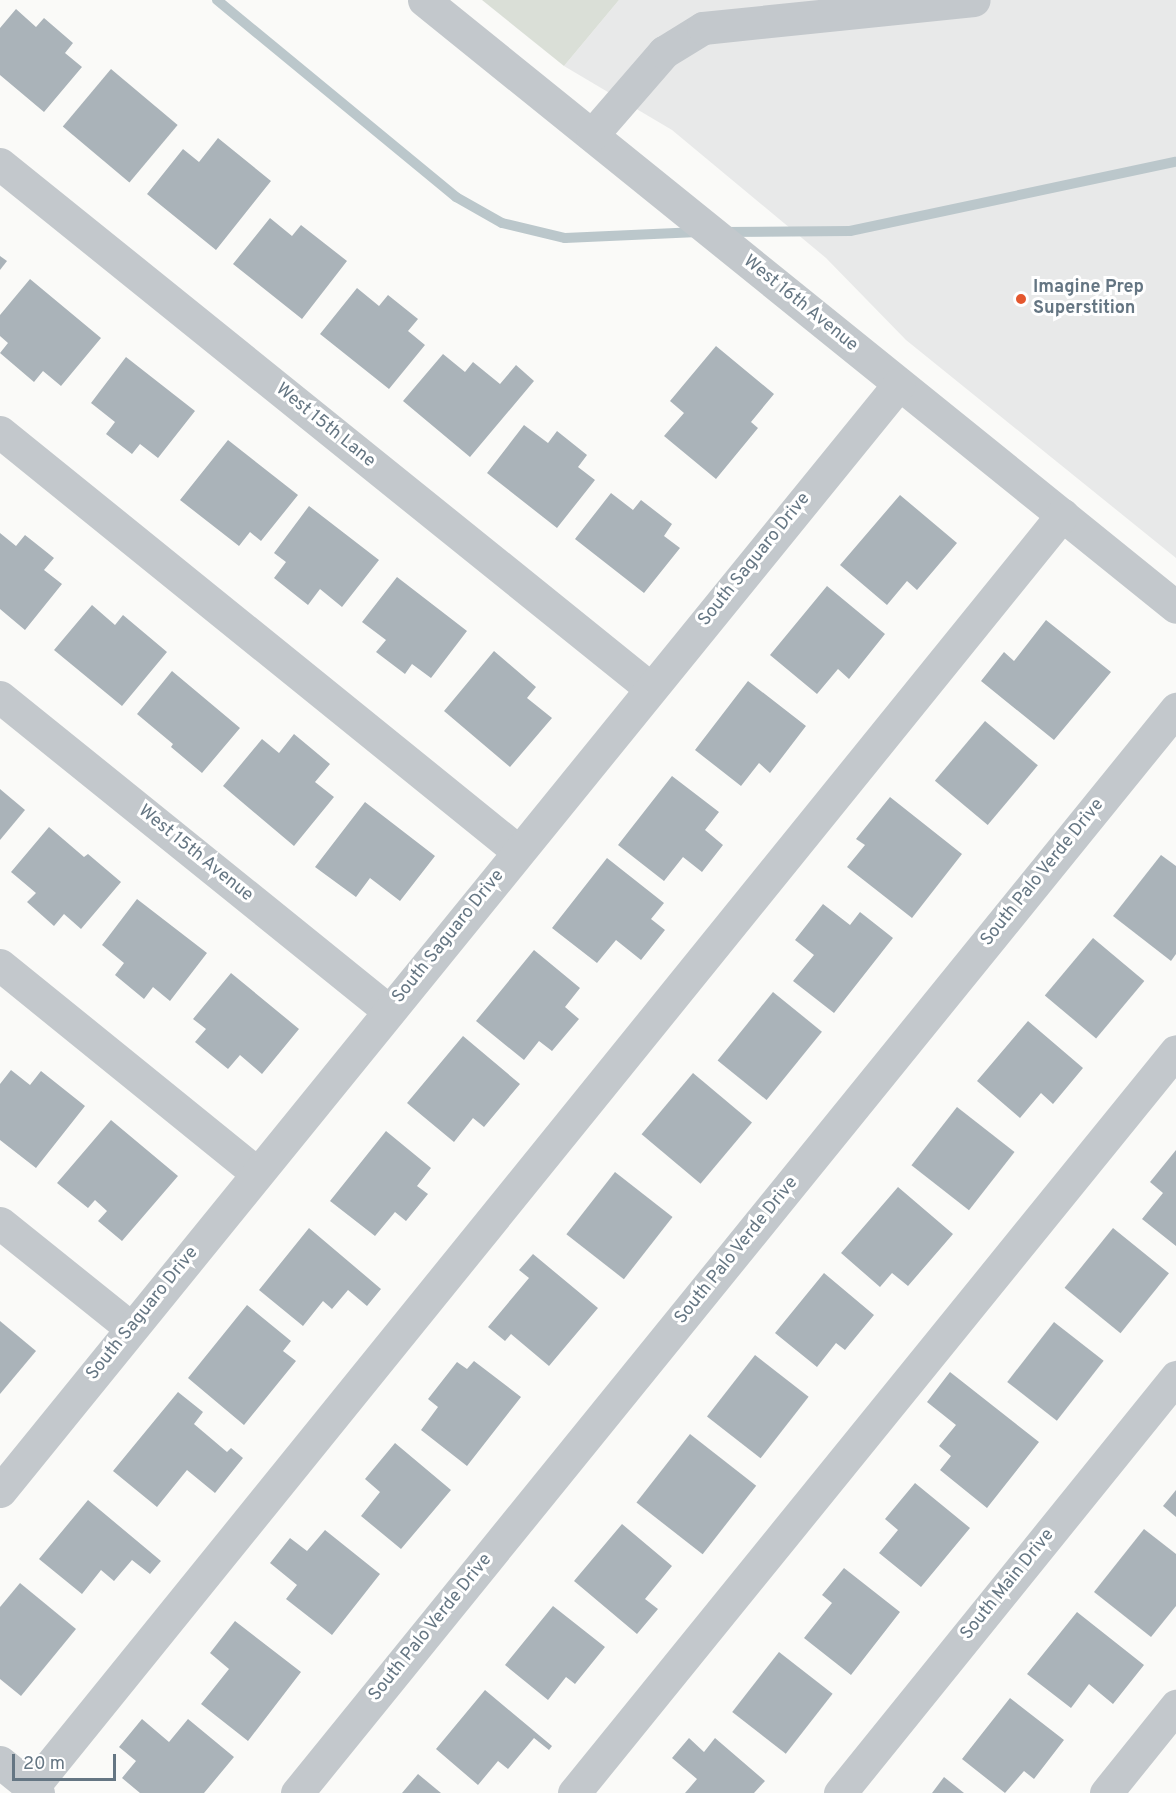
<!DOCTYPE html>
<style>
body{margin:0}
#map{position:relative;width:1176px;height:1793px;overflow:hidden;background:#fafaf8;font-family:Overpass,sans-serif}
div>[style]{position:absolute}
.built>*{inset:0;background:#e8e9e9}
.green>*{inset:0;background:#dadfd7}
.stream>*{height:10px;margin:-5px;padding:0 5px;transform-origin:5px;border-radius:5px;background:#bbc7cb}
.building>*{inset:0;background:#aab3b9;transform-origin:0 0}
.minor>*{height:33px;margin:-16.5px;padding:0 16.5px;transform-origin:16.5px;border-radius:16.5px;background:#c3c8cc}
.dots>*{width:16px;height:16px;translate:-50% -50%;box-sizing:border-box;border:3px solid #fff;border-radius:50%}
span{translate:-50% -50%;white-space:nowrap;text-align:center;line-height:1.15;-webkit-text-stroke:6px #fff;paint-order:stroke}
.poi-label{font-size:18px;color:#657683;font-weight:700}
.left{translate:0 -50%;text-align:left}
.street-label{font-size:18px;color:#657683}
.scale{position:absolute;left:12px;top:1754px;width:104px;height:27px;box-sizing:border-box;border:3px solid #657683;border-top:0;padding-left:8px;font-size:18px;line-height:21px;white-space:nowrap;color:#657683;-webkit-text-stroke:4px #fff;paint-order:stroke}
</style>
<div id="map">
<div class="built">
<i style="clip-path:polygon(619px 0,1176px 0,1176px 558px,906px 340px,826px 258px,672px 130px,564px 66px)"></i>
</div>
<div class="green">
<i style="clip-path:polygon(482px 0,619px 0,564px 66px)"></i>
</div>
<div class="stream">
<i style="left:217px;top:0;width:310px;rotate:39.5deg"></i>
<i style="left:456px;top:197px;width:53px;rotate:29.5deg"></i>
<i style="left:502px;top:223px;width:65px;rotate:13.4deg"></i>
<i style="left:565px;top:238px;width:133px;rotate:-2.6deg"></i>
<i style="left:723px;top:232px;width:127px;rotate:-0.5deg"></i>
<i style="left:850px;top:231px;width:333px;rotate:-12deg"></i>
</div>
<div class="building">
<i style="clip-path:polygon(16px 9px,36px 27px,44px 18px,73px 43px,65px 53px,82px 67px,44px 112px,0 75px,0 28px)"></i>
<i style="left:111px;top:69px;width:87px;height:75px;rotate:40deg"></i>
<i style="clip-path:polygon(218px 138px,271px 181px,216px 250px,147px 194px,183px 149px,199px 162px)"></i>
<i style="clip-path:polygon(270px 218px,292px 236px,301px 225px,347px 261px,302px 319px,233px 264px)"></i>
<i style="clip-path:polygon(0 256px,7px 261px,0 270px)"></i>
<i style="clip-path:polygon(30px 279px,101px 338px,61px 386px,43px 371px,34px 382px,0 353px,8px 343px,0 336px,0 315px)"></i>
<i style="clip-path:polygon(357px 288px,379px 306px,388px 295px,418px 319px,408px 331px,425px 345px,389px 389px,320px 334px)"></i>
<i style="clip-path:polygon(716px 346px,774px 394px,751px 422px,758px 428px,716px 479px,664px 436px,684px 413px,670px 401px)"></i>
<i style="clip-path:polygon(443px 354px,465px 372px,473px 362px,500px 384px,516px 365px,534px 381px,470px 457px,403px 401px)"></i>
<i style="clip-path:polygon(126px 357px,195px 411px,158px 458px,140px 444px,132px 454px,106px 434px,115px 422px,91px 403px)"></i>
<i style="clip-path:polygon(524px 425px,548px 443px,557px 431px,587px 455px,578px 467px,595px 480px,557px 528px,487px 473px)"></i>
<i style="clip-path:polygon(228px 440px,298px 495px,261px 541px,250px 532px,239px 546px,180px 500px)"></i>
<i style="clip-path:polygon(611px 493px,633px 510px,641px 500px,672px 524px,664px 536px,680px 548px,644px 593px,575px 539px)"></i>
<i style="clip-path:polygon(900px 495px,957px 543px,917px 590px,907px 581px,887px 605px,840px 565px)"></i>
<i style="clip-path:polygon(309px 506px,379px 560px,342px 607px,320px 589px,308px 605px,274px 578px,286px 562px,274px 553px)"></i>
<i style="clip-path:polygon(0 533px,16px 546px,25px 535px,54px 558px,44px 570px,62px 584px,25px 630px,0 609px)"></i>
<i style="clip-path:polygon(397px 577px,467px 631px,431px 678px,412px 664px,405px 674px,376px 652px,386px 640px,362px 622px)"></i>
<i style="clip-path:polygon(827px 586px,885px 634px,849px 679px,838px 669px,817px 694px,770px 655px)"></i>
<i style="clip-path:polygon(92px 605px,115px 625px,123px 615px,167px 652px,122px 706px,54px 650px)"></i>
<i style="clip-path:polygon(1046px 620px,1111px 672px,1054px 740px,981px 681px,1004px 652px,1014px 661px)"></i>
<i style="clip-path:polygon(494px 651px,536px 687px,527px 698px,552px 718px,510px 767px,444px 711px)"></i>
<i style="clip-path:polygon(172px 671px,240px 728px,202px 773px,171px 747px,173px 744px,137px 714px)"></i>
<i style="clip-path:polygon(748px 681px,806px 726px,770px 773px,759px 763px,741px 786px,695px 750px)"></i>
<i style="left:985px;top:721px;width:69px;height:78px;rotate:40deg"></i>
<i style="clip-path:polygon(294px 734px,330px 764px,315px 782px,334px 797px,294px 846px,223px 786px,262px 739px,279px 753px)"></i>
<i style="clip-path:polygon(672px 776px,719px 812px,705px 830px,723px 845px,702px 872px,683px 857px,664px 881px,618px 845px)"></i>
<i style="clip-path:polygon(0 789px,25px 810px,0 840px)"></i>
<i style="clip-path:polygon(890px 797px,962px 854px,912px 918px,847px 867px,865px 845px,856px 839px)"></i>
<i style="clip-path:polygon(365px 802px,435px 856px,400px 901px,370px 878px,356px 897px,315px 867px)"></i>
<i style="clip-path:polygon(49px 827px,84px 857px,88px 854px,121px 882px,81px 929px,64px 914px,54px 926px,27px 902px,36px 893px,11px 872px)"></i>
<i style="clip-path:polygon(1161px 855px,1176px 866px,1176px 954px,1171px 961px,1113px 916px)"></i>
<i style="clip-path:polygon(607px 858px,664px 903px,651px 919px,665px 930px,641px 960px,616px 940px,597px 963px,552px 928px)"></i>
<i style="clip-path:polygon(137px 899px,207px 953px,170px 1001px,153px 987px,144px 999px,115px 975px,124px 963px,102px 945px)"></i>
<i style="clip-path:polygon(823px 904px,850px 925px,860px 912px,893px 938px,834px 1013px,793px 981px,814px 955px,795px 940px)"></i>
<i style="left:1093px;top:938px;width:67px;height:75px;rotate:40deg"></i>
<i style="clip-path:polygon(534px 950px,580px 988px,565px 1007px,579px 1019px,552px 1051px,539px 1041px,524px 1060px,476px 1021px)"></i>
<i style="clip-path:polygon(231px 973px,299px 1029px,262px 1074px,240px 1055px,228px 1069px,195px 1042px,206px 1029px,193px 1019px)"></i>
<i style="left:773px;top:992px;width:63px;height:88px;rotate:39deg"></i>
<i style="clip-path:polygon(1028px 1021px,1083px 1068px,1053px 1104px,1041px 1093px,1020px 1118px,977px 1081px)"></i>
<i style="clip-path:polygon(463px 1036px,520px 1084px,484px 1127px,473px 1118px,454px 1142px,407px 1103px)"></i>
<i style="clip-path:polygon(11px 1070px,30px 1085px,41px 1071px,85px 1106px,36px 1168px,0 1140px,0 1084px)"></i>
<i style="left:693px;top:1073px;width:77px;height:80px;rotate:40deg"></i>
<i style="left:957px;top:1107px;width:73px;height:74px;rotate:38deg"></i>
<i style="clip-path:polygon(111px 1120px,178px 1176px,122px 1241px,98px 1221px,107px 1211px,95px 1200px,88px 1208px,57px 1183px)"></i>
<i style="clip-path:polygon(386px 1131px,431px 1168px,417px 1186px,428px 1194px,406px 1221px,395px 1212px,375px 1236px,330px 1201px)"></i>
<i style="clip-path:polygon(1176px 1150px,1176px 1246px,1142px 1219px,1163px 1193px,1150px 1182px)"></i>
<i style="left:615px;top:1172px;width:73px;height:79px;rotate:38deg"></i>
<i style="clip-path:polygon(898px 1187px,953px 1234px,908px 1286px,892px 1273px,880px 1287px,841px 1253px)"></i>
<i style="clip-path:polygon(309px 1228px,381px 1289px,367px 1306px,348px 1290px,332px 1309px,323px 1301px,303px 1326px,259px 1290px)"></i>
<i style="left:1113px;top:1228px;width:72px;height:77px;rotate:39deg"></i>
<i style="clip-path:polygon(533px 1254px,598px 1308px,549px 1366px,511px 1334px,505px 1341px,488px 1327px,529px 1278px,519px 1270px)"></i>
<i style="clip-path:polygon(824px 1273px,874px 1315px,845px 1350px,836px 1343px,817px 1367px,775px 1333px)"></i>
<i style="clip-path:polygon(247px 1305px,291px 1341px,283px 1351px,296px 1361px,244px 1425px,188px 1378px)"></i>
<i style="clip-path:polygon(0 1321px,36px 1351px,0 1394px)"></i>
<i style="left:1054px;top:1322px;width:63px;height:76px;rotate:38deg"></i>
<i style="left:755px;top:1355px;width:68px;height:78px;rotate:38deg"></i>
<i style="clip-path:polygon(474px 1361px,521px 1397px,467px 1466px,421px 1430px,438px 1407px,428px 1399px,457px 1362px,467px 1369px)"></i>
<i style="clip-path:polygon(950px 1372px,1039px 1442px,987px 1508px,940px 1470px,951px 1456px,939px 1446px,956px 1425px,927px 1402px)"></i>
<i style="clip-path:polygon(178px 1392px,203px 1412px,194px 1424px,227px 1452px,231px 1448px,243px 1458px,215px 1493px,187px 1470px,157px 1507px,113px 1471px)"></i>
<i style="left:690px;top:1434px;width:84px;height:87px;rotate:38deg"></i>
<i style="clip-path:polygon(395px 1443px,451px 1490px,401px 1549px,361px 1516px,380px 1492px,365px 1479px)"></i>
<i style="clip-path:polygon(915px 1483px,970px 1528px,921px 1587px,879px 1553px,898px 1530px,885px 1519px)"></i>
<i style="clip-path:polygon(1176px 1490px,1176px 1517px,1163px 1506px)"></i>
<i style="clip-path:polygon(88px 1500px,161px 1561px,150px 1574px,132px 1560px,114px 1581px,101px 1570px,82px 1594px,39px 1559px)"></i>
<i style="clip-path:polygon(622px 1524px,672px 1566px,645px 1599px,658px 1609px,637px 1634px,574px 1581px)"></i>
<i style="clip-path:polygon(1144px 1529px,1176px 1554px,1176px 1606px,1151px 1637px,1094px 1592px)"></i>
<i style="clip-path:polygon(325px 1530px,380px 1574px,332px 1635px,286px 1599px,297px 1585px,270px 1563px,290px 1538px,307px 1551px)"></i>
<i style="clip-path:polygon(844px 1568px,900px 1612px,851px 1675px,804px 1638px,832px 1603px,822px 1595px)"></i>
<i style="clip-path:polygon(20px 1583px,76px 1629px,21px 1696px,0 1679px,0 1607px)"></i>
<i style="clip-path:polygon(553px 1606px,605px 1647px,575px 1684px,566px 1677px,548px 1700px,505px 1665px)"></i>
<i style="clip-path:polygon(1077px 1612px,1144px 1665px,1113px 1704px,1089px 1684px,1071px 1708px,1027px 1674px)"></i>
<i style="clip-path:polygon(235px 1621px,301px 1672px,248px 1741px,201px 1704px,229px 1669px,210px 1653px)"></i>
<i style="left:779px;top:1652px;width:68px;height:76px;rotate:38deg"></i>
<i style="clip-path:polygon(485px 1690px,552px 1746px,549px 1750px,534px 1738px,508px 1769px,498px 1761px,478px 1785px,436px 1749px)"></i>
<i style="clip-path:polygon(1010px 1698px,1064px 1740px,1034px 1779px,1024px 1771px,1005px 1793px,962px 1759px)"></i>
<i style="clip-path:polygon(142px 1719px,169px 1742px,188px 1719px,234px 1757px,204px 1793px,140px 1793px,122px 1778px,136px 1761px,119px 1747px)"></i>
<i style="clip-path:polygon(689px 1738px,704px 1752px,715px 1738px,765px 1781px,754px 1793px,685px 1793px,697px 1779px,672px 1758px)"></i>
<i style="clip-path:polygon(418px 1774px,441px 1793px,402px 1793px)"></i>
<i style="clip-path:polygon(944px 1777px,964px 1793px,932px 1793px)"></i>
</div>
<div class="minor">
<i style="left:424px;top:0;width:966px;rotate:38.91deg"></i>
<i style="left:592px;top:135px;width:110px;rotate:-49.1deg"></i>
<i style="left:664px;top:52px;width:46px;rotate:-31.6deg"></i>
<i style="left:703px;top:28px;width:272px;rotate:-5.9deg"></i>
<i style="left:0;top:164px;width:835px;rotate:38.87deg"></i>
<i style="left:0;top:432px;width:666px;rotate:38.97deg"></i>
<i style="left:0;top:697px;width:500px;rotate:38.9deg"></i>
<i style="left:0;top:965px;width:331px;rotate:39deg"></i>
<i style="left:0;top:1223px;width:168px;rotate:38.7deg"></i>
<i style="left:0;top:1491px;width:1426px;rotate:-50.92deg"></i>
<i style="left:0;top:1762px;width:49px;rotate:39.2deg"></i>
<i style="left:32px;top:1788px;width:1638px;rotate:-51.02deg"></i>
<i style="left:297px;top:1793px;width:1396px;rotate:-50.96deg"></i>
<i style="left:574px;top:1793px;width:955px;rotate:-50.95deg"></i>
<i style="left:840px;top:1793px;width:535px;rotate:-51.07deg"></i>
<i style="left:1106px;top:1793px;width:112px;rotate:-51.2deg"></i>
</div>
<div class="dots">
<i style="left:1021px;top:299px;background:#e4572e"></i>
</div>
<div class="poi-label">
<span class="left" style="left:1033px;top:299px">Imagine Prep<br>Superstition</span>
</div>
<div class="street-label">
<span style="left:800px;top:304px;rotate:39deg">West 16th Avenue</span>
<span style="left:325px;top:426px;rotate:39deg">West 15th Lane</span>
<span style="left:755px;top:560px;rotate:-51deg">South Saguaro Drive</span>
<span style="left:195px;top:854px;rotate:39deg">West 15th Avenue</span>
<span style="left:1043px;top:873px;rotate:-51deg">South Palo Verde Drive</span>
<span style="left:449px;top:937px;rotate:-51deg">South Saguaro Drive</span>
<span style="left:737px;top:1251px;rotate:-51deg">South Palo Verde Drive</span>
<span style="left:143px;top:1314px;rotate:-51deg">South Saguaro Drive</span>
<span style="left:1008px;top:1585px;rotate:-51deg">South Main Drive</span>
<span style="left:431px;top:1628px;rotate:-51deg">South Palo Verde Drive</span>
</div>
<div class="scale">20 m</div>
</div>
